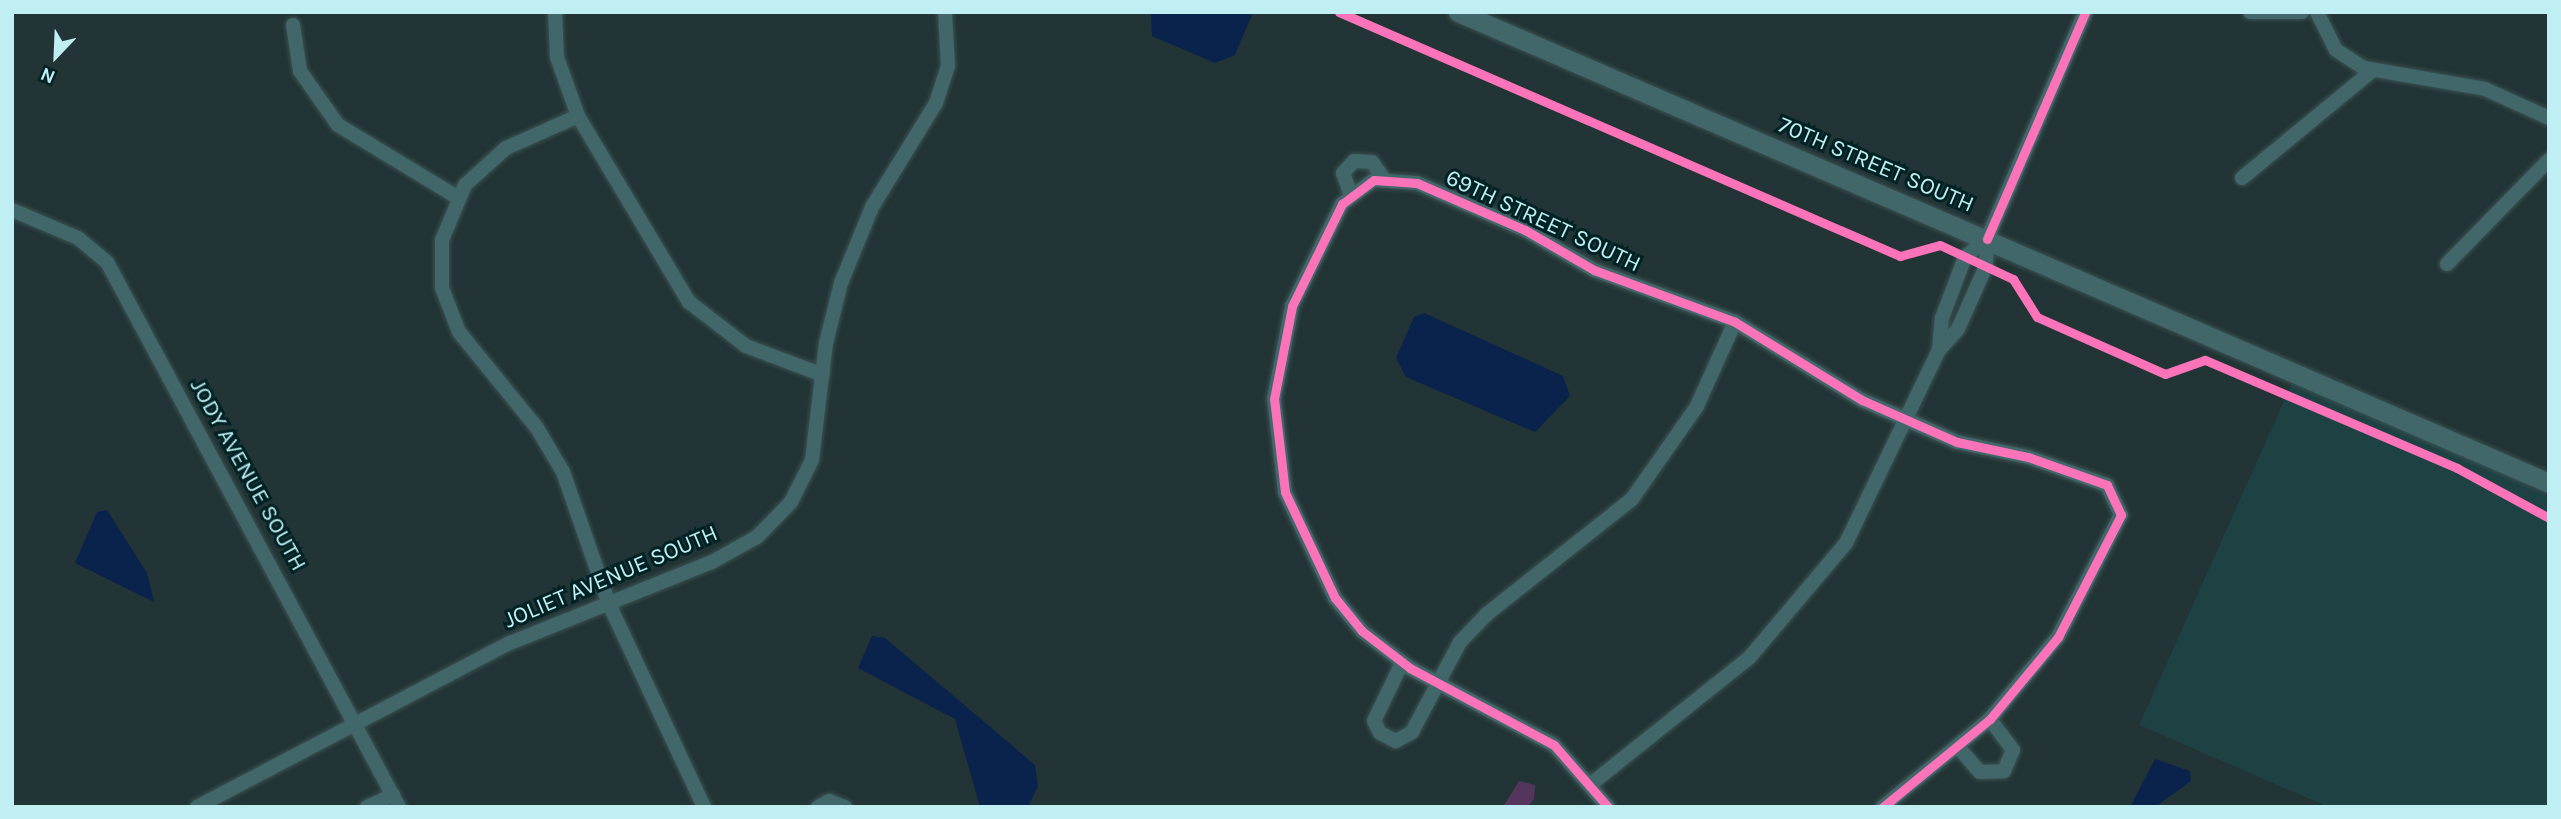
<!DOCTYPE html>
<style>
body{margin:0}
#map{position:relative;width:2561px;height:819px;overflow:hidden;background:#223435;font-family:Karla,sans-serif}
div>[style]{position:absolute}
.built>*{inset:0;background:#1e4144}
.green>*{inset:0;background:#54365d}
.water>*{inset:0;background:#09234d}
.roads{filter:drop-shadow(0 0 2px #3b5152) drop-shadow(0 0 2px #3b5152)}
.street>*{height:14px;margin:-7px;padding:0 7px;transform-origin:7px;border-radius:7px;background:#41676a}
.secondary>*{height:19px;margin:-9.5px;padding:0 9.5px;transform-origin:9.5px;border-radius:9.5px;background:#41676a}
.cycleway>*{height:9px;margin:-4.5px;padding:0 4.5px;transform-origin:4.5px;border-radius:4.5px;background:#fb73b8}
span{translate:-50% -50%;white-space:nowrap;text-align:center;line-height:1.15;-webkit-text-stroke:6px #002224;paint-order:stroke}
.street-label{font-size:23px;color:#bfeff2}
.frame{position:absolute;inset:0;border:14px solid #bfeff2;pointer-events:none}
.north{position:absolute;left:21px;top:21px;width:70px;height:70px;-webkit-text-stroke:5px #002224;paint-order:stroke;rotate:203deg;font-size:19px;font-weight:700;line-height:28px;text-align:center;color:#bfeff2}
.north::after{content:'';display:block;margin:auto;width:24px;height:32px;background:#bfeff2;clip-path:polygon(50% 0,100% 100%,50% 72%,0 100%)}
</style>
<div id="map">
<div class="built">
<i style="clip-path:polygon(2297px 372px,2428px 431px,2549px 497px,2549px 807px,2328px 807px,2139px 725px)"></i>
</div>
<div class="green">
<i style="clip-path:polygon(1519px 781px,1535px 785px,1534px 799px,1528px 807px,1503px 807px)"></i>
</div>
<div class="water">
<i style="clip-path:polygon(1151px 12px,1253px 12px,1235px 55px,1215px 63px,1152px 36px)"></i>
<i style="clip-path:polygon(1424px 313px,1563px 376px,1570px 396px,1535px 432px,1406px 377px,1396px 358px,1414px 317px)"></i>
<i style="clip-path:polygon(107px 510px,147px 573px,154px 602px,75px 563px,97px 512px)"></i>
<i style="clip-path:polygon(872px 636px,885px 638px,1035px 765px,1038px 786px,1028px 807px,980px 807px,955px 719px,858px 668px)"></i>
<i style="clip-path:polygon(2155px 759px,2190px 771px,2191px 781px,2155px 807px,2130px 807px)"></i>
</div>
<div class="roads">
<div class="street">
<i style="left:555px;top:12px;width:45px;rotate:87.5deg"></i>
<i style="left:557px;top:57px;width:63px;rotate:70.4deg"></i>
<i style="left:578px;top:116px;width:217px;rotate:59.2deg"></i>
<i style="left:689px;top:302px;width:72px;rotate:37.7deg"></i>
<i style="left:746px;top:346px;width:82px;rotate:20.6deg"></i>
<i style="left:2250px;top:12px;width:52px"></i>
<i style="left:2317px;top:12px;width:42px;rotate:63.4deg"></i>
<i style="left:2336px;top:50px;width:33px;rotate:33deg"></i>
<i style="left:2364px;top:68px;width:123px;rotate:9.8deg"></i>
<i style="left:2485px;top:89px;width:70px;rotate:24.4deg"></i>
<i style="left:293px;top:25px;width:47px;rotate:81.3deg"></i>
<i style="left:300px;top:71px;width:66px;rotate:54.9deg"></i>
<i style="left:338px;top:125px;width:139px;rotate:31.2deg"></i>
<i style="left:578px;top:116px;width:79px;rotate:156deg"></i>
<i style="left:506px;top:148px;width:55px;rotate:137.9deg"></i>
<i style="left:465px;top:185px;width:60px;rotate:112.7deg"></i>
<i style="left:442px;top:240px;width:48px;rotate:90deg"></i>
<i style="left:442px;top:288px;width:47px;rotate:68.9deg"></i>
<i style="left:459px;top:332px;width:124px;rotate:50.9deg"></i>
<i style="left:537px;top:428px;width:51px;rotate:59.4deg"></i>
<i style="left:563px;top:472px;width:140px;rotate:70.8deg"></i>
<i style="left:609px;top:604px;width:224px;rotate:64.9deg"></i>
<i style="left:2242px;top:178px;width:168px;rotate:-39.5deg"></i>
<i style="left:1350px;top:193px;width:21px;rotate:-109deg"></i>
<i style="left:1343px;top:173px;width:16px;rotate:-47deg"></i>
<i style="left:1354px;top:161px;width:18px;rotate:3deg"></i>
<i style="left:1372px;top:162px;width:19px;rotate:55deg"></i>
<i style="left:12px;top:210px;width:72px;rotate:23deg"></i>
<i style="left:78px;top:238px;width:38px;rotate:40deg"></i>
<i style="left:107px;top:262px;width:618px;rotate:61.82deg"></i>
<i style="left:2447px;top:264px;width:146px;rotate:-45.6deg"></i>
<i style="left:1939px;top:350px;width:32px;rotate:-85deg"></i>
<i style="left:1942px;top:318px;width:65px;rotate:-69.3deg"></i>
<i style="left:1965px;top:257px;width:28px;rotate:-39deg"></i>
<i style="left:1402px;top:663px;width:64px;rotate:115.8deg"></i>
<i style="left:1374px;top:721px;width:13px;rotate:63deg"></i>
<i style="left:1380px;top:733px;width:18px;rotate:27deg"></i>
<i style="left:1396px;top:741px;width:18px;rotate:-29deg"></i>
<i style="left:1412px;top:732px;width:102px;rotate:-61.9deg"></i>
<i style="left:1460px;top:642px;width:39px;rotate:-46deg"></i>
<i style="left:1487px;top:614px;width:185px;rotate:-38.4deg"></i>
<i style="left:1632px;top:499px;width:113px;rotate:-55deg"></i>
<i style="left:1697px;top:406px;width:92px;rotate:-65.7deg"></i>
<i style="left:1958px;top:747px;width:33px;rotate:49deg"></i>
<i style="left:1980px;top:772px;width:24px;rotate:-2deg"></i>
<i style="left:2004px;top:771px;width:23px;rotate:-67deg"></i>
<i style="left:2013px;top:750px;width:39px;rotate:-127deg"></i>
<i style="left:1591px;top:784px;width:203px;rotate:-38.6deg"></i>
<i style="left:1750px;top:657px;width:149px;rotate:-49.9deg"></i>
<i style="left:1846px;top:543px;width:214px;rotate:-64.3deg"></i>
<i style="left:1939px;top:350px;width:28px;rotate:-48deg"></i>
<i style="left:1958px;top:329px;width:69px;rotate:-66deg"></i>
<i style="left:1986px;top:266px;width:27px;rotate:-88deg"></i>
<i style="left:1987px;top:239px;width:247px;rotate:-66.6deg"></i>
<i style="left:197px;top:807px;width:353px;rotate:-27.7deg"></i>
<i style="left:510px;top:643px;width:218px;rotate:-21.9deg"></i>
<i style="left:712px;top:562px;width:51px;rotate:-29.1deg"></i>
<i style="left:757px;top:537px;width:49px;rotate:-45.8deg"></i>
<i style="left:791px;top:502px;width:47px;rotate:-63.4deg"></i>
<i style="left:812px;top:460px;width:118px;rotate:-83.2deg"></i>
<i style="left:826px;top:343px;width:62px;rotate:-76deg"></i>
<i style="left:841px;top:283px;width:82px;rotate:-67.8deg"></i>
<i style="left:872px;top:207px;width:122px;rotate:-58.4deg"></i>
<i style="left:936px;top:103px;width:39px;rotate:-72deg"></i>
<i style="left:948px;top:66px;width:54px;rotate:-93.2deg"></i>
<i style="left:367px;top:807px;width:29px;rotate:-25deg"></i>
<i style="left:818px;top:807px;width:13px;rotate:-29deg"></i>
<i style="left:829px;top:801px;width:17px;rotate:21deg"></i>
<i style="left:1608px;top:807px;width:82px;rotate:-131.1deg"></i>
<i style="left:1554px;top:745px;width:163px;rotate:-151.9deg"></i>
<i style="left:1410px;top:668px;width:61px;rotate:-142.4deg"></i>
<i style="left:1362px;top:631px;width:43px;rotate:-129.3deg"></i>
<i style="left:1335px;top:598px;width:117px;rotate:-115.3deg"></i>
<i style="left:1285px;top:492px;width:94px;rotate:-96.7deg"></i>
<i style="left:1274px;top:399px;width:95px;rotate:-79deg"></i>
<i style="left:1292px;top:306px;width:114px;rotate:-63.9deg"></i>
<i style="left:1342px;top:204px;width:40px;rotate:-37deg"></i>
<i style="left:1374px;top:180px;width:43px;rotate:4deg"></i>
<i style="left:1417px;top:183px;width:118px;rotate:23.5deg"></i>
<i style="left:1525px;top:230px;width:80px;rotate:30.1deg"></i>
<i style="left:1594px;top:270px;width:150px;rotate:20.2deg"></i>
<i style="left:1735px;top:322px;width:149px;rotate:31.6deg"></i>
<i style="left:1862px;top:400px;width:104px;rotate:23.9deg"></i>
<i style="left:1957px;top:442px;width:73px;rotate:11.9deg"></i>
<i style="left:2028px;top:457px;width:84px;rotate:19.5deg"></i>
<i style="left:2107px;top:485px;width:33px;rotate:65deg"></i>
<i style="left:2121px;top:515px;width:137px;rotate:117.3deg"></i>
<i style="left:2058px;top:637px;width:107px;rotate:129.7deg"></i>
<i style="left:1990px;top:719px;width:139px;rotate:140.6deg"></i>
</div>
<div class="secondary">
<i style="left:1458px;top:12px;width:1188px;rotate:23.35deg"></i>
</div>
</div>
<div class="cycleway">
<i style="left:1339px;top:12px;width:612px;rotate:23.51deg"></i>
<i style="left:1900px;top:256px;width:41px;rotate:-15.4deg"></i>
<i style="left:1940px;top:245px;width:81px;rotate:25deg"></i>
<i style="left:2013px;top:279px;width:45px;rotate:57.7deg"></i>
<i style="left:2037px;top:317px;width:140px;rotate:24deg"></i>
<i style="left:2165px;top:374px;width:42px;rotate:-19.3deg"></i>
<i style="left:2205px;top:360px;width:274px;rotate:23.2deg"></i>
<i style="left:2457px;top:468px;width:105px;rotate:28.5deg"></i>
<i style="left:1987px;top:239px;width:247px;rotate:-66.6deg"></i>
<i style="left:1608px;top:807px;width:82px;rotate:-131.1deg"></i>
<i style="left:1554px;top:745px;width:163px;rotate:-151.9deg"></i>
<i style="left:1410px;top:668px;width:61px;rotate:-142.4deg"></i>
<i style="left:1362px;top:631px;width:43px;rotate:-129.3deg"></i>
<i style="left:1335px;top:598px;width:117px;rotate:-115.3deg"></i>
<i style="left:1285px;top:492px;width:94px;rotate:-96.7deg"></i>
<i style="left:1274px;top:399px;width:95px;rotate:-79deg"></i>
<i style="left:1292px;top:306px;width:114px;rotate:-63.9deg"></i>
<i style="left:1342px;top:204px;width:40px;rotate:-37deg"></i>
<i style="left:1374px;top:180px;width:43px;rotate:4deg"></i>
<i style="left:1417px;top:183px;width:118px;rotate:23.5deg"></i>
<i style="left:1525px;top:230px;width:80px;rotate:30.1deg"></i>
<i style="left:1594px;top:270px;width:150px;rotate:20.2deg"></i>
<i style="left:1735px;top:322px;width:149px;rotate:31.6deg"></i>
<i style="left:1862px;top:400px;width:104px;rotate:23.9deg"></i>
<i style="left:1957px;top:442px;width:73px;rotate:11.9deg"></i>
<i style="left:2028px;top:457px;width:84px;rotate:19.5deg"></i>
<i style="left:2107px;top:485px;width:33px;rotate:65deg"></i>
<i style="left:2121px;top:515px;width:137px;rotate:117.3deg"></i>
<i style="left:2058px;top:637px;width:107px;rotate:129.7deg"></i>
<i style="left:1990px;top:719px;width:139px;rotate:140.6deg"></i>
</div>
<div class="street-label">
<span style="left:1876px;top:165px;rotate:23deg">70TH STREET SOUTH</span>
<span style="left:1543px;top:221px;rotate:25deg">69TH STREET SOUTH</span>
<span style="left:248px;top:475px;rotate:61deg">JODY AVENUE SOUTH</span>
<span style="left:611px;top:577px;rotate:-23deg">JOLIET AVENUE SOUTH</span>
</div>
<div class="frame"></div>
<div class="north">N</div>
</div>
